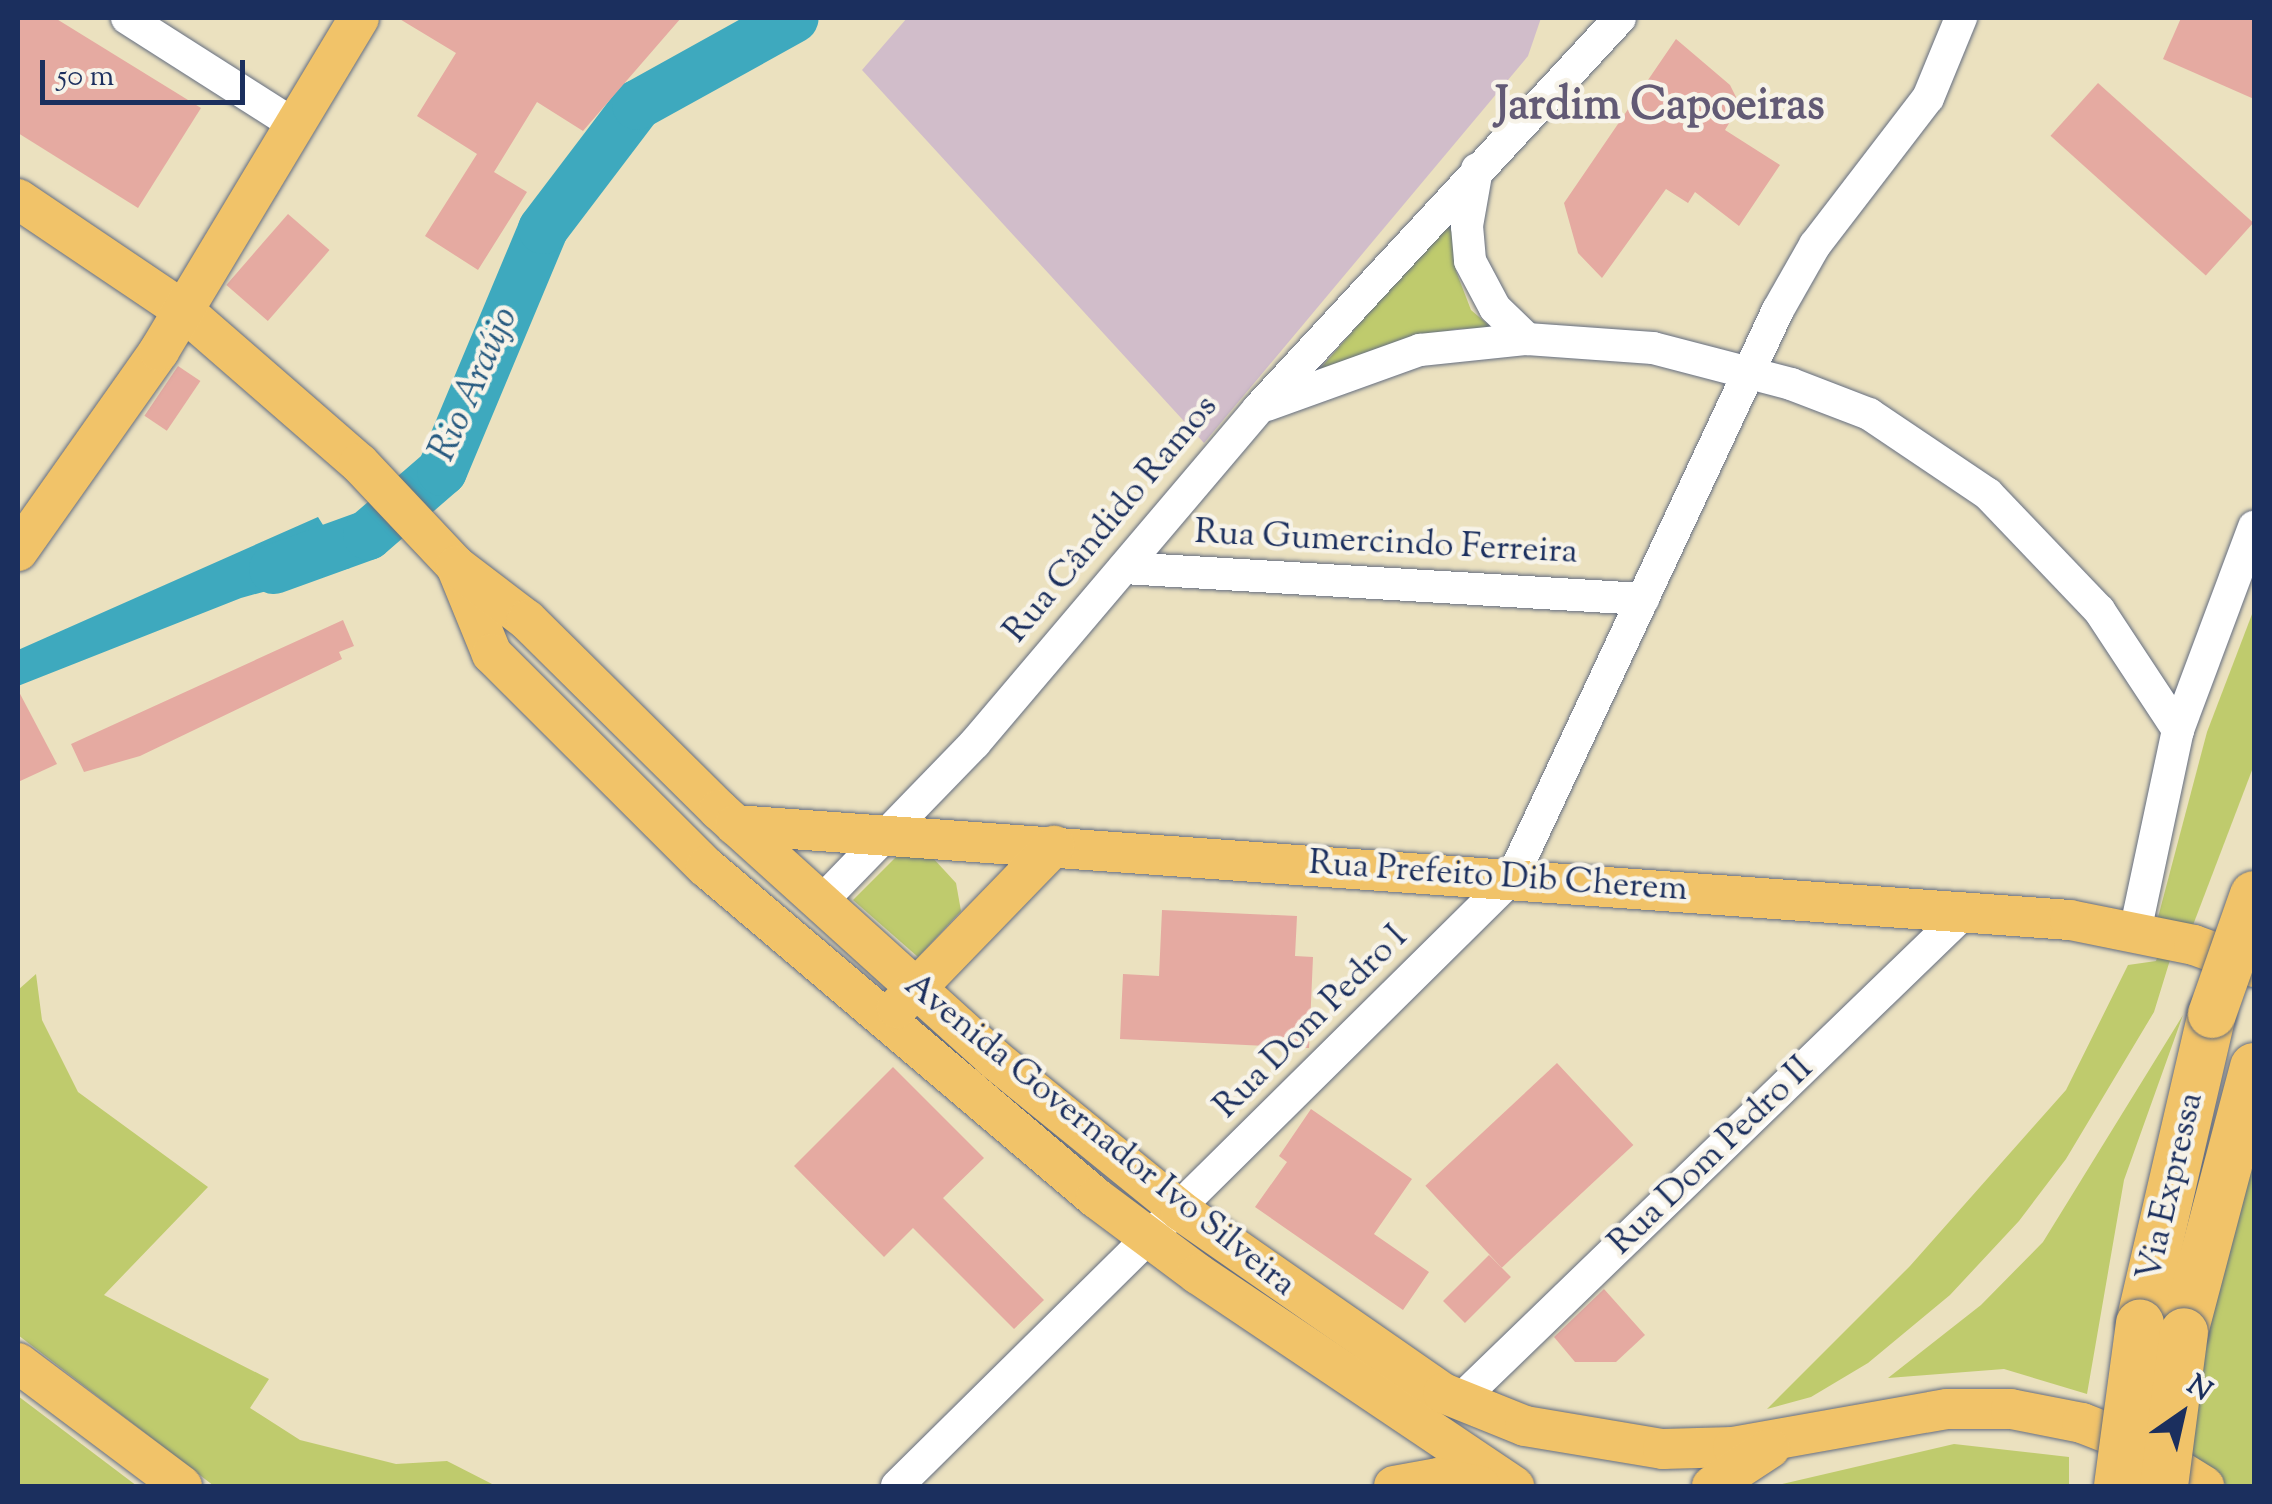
<!DOCTYPE html>
<meta charset="utf-8">
<style>
body{margin:0}
#map{position:relative;width:2272px;height:1504px;overflow:hidden;background:#ebe1bf;font-family:"Sorts Mill Goudy",serif}
div>[style]{position:absolute}
.industrial>*{inset:0;background:#d1bdca}
.green>*{inset:0;background:#bfcb6d}
.water>*{inset:0;background:#3ea9be}
.river>*{height:50px;margin:-25px;padding:0 25px;transform-origin:25px;border-radius:25px;background:#3ea9be}
.building>*{inset:0;background:#e5aaa1;transform-origin:0 0}
.roads{filter:drop-shadow(0 0 2px #646d80) drop-shadow(0 0 2px #646d80)}
.minor>*{height:32px;margin:-16px;padding:0 16px;transform-origin:16px;border-radius:16px;background:#fff}
.major>*{height:40px;margin:-20px;padding:0 20px;transform-origin:20px;border-radius:20px;background:#f1c369}
.highway>*{height:48px;margin:-24px;padding:0 24px;transform-origin:24px;border-radius:24px;background:#f1c369}
.bridges{filter:drop-shadow(0 0 2px #646d80) drop-shadow(0 0 2px #646d80)}
.highway-bridge>*{height:48px;margin:-24px;padding:0 24px;transform-origin:24px;border-radius:24px;background:#f1c369}
span{translate:-50% -50%;white-space:nowrap;text-align:center;line-height:1.15;-webkit-text-stroke:9px #f7f3e8;paint-order:stroke}
.street-label{font-size:35px;color:#1b2f5e}
.water-label{font-size:38px;color:#275a80;font-style:italic}
.district-label{font-size:45px;color:#625a75;font-weight:700}
.frame{position:absolute;inset:0;border:20px solid #1b2f5e;pointer-events:none}
.north{position:absolute;left:2132px;top:1364px;width:100px;height:100px;-webkit-text-stroke:8px #f7f3e8;paint-order:stroke;rotate:34deg;font-size:28px;font-weight:700;line-height:40px;text-align:center;color:#1b2f5e}
.north::after{content:'';display:block;margin:auto;width:35px;height:45px;background:#1b2f5e;clip-path:polygon(50% 0,100% 100%,50% 72%,0 100%)}
.scale{position:absolute;left:40px;top:60px;width:205px;height:45px;box-sizing:border-box;border:5px solid #1b2f5e;border-top:0;padding-left:12px;font-size:30px;line-height:35px;white-space:nowrap;color:#1b2f5e;-webkit-text-stroke:8px #f7f3e8;paint-order:stroke}
</style>
<div id="map">
<div class="industrial">
<i style="clip-path:polygon(907px 18px,1541px 18px,1528px 56px,1204px 443px,862px 70px)"></i>
</div>
<div class="green">
<i style="clip-path:polygon(1452px 217px,1456px 271px,1471px 310px,1492px 328px,1456px 329px,1357px 356px,1306px 385px)"></i>
<i style="clip-path:polygon(2254px 609px,2254px 765px,2190px 933px,2156px 925px,2207px 732px)"></i>
<i style="clip-path:polygon(898px 855px,933px 858px,956px 883px,961px 911px,918px 957px,853px 900px)"></i>
<i style="clip-path:polygon(2161px 944px,2174px 947px,2154px 1012px,2066px 1159px,2019px 1221px,1950px 1295px,1868px 1363px,1811px 1397px,1767px 1409px,1910px 1266px,2066px 1090px,2128px 965px,2156px 961px)"></i>
<i style="clip-path:polygon(36px 974px,42px 1020px,78px 1092px,208px 1187px,104px 1295px,269px 1379px,250px 1408px,300px 1440px,396px 1464px,447px 1461px,496px 1486px,214px 1486px,18px 1335px,18px 990px)"></i>
<i style="clip-path:polygon(2183px 1015px,2124px 1180px,2087px 1394px,2004px 1369px,1888px 1378px,1981px 1305px,2043px 1242px)"></i>
<i style="clip-path:polygon(2254px 1153px,2254px 1486px,2228px 1486px,2189px 1453px,2206px 1317px)"></i>
<i style="clip-path:polygon(18px 1396px,137px 1486px,18px 1486px)"></i>
<i style="clip-path:polygon(1954px 1444px,2069px 1457px,2069px 1486px,1774px 1486px)"></i>
</div>
<div class="water">
<i style="clip-path:polygon(318px 517px,350px 568px,241px 598px,18px 686px,18px 650px)"></i>
</div>
<div class="river">
<i style="left:274px;top:569px;width:100px;rotate:-19.9deg"></i>
<i style="left:368px;top:535px;width:98px;rotate:-40.9deg"></i>
<i style="left:442px;top:471px;width:262px;rotate:-67.3deg"></i>
<i style="left:543px;top:229px;width:156px;rotate:-52.8deg"></i>
<i style="left:637px;top:105px;width:179px;rotate:-29deg"></i>
</div>
<div class="building">
<i style="clip-path:polygon(18px 18px,55px 18px,201px 108px,138px 208px,18px 133px)"></i>
<i style="clip-path:polygon(398px 18px,681px 18px,583px 131px,537px 102px,494px 172px,527px 192px,478px 270px,425px 236px,477px 154px,417px 116px,456px 53px)"></i>
<i style="clip-path:polygon(2181px 18px,2254px 18px,2254px 99px,2163px 59px)"></i>
<i style="clip-path:polygon(1676px 39px,1730px 85px,1740px 105px,1725px 130px,1780px 165px,1739px 226px,1695px 192px,1688px 203px,1666px 189px,1602px 278px,1578px 253px,1564px 203px)"></i>
<i style="left:2098px;top:83px;width:209px;height:71px;rotate:42deg"></i>
<i style="left:288px;top:214px;width:55px;height:94px;rotate:41deg"></i>
<i style="left:178px;top:366px;width:27px;height:60px;rotate:34deg"></i>
<i style="clip-path:polygon(343px 620px,354px 646px,339px 652px,342px 659px,140px 756px,84px 772px,71px 744px)"></i>
<i style="clip-path:polygon(18px 690px,57px 764px,18px 782px)"></i>
<i style="clip-path:polygon(1162px 910px,1297px 916px,1295px 956px,1313px 957px,1309px 1048px,1120px 1039px,1123px 974px,1159px 976px)"></i>
<i style="left:1557px;top:1063px;width:112px;height:180px;rotate:47deg"></i>
<i style="clip-path:polygon(893px 1067px,984px 1158px,943px 1198px,1044px 1300px,1014px 1329px,913px 1228px,884px 1257px,794px 1166px)"></i>
<i style="clip-path:polygon(1311px 1109px,1412px 1179px,1374px 1234px,1429px 1272px,1403px 1310px,1255px 1207px,1287px 1162px,1279px 1156px)"></i>
<i style="left:1489px;top:1255px;width:31px;height:65px;rotate:45deg"></i>
<i style="clip-path:polygon(1604px 1289px,1645px 1335px,1616px 1362px,1575px 1362px,1554px 1337px)"></i>
</div>
<div class="roads">
<div class="minor">
<i style="left:127px;top:18px;width:196px;rotate:32.5deg"></i>
<i style="left:1477px;top:169px;width:58px;rotate:100deg"></i>
<i style="left:1467px;top:226px;width:35px;rotate:85deg"></i>
<i style="left:1470px;top:261px;width:53px;rotate:62deg"></i>
<i style="left:1495px;top:308px;width:45px;rotate:44.1deg"></i>
<i style="left:1267px;top:405px;width:163px;rotate:-19.8deg"></i>
<i style="left:1420px;top:350px;width:108px;rotate:-5.9deg"></i>
<i style="left:1527px;top:339px;width:126px;rotate:4.1deg"></i>
<i style="left:1653px;top:348px;width:143px;rotate:14.6deg"></i>
<i style="left:1791px;top:384px;width:84px;rotate:21deg"></i>
<i style="left:1869px;top:414px;width:143px;rotate:33.9deg"></i>
<i style="left:1988px;top:494px;width:161px;rotate:46.3deg"></i>
<i style="left:2099px;top:610px;width:144px;rotate:56.6deg"></i>
<i style="left:1124px;top:568px;width:520px;rotate:3.42deg"></i>
<i style="left:819px;top:904px;width:224px;rotate:-45.9deg"></i>
<i style="left:975px;top:743px;width:438px;rotate:-49.7deg"></i>
<i style="left:1258px;top:409px;width:533px;rotate:-47.21deg"></i>
<i style="left:2135px;top:932px;width:207px;rotate:-78deg"></i>
<i style="left:2178px;top:730px;width:217px;rotate:-69.5deg"></i>
<i style="left:1459px;top:1401px;width:704px;rotate:-44.02deg"></i>
<i style="left:897px;top:1486px;width:865px;rotate:-44.67deg"></i>
<i style="left:1512px;top:878px;width:627px;rotate:-64.91deg"></i>
<i style="left:1778px;top:310px;width:75px;rotate:-60.4deg"></i>
<i style="left:1815px;top:245px;width:185px;rotate:-52.5deg"></i>
<i style="left:1928px;top:98px;width:87px;rotate:-67.6deg"></i>
</div>
<div class="major">
<i style="left:18px;top:199px;width:200px;rotate:34deg"></i>
<i style="left:184px;top:311px;width:232px;rotate:41deg"></i>
<i style="left:359px;top:463px;width:141px;rotate:46.7deg"></i>
<i style="left:456px;top:566px;width:95px;rotate:67.8deg"></i>
<i style="left:492px;top:654px;width:302px;rotate:44.9deg"></i>
<i style="left:706px;top:867px;width:512px;rotate:40.32deg"></i>
<i style="left:1096px;top:1198px;width:127px;rotate:36.7deg"></i>
<i style="left:1198px;top:1274px;width:381px;rotate:33.9deg"></i>
<i style="left:18px;top:551px;width:245px;rotate:-54.8deg"></i>
<i style="left:159px;top:351px;width:388px;rotate:-59deg"></i>
<i style="left:456px;top:566px;width:89px;rotate:37.3deg"></i>
<i style="left:527px;top:620px;width:270px;rotate:44.7deg"></i>
<i style="left:719px;top:810px;width:370px;rotate:42.1deg"></i>
<i style="left:993px;top:1058px;width:242px;rotate:39.1deg"></i>
<i style="left:1181px;top:1211px;width:319px;rotate:34.8deg"></i>
<i style="left:1443px;top:1393px;width:88px;rotate:21.9deg"></i>
<i style="left:1525px;top:1426px;width:140px;rotate:9.5deg"></i>
<i style="left:1663px;top:1449px;width:70px;rotate:-1.6deg"></i>
<i style="left:1733px;top:1447px;width:217px;rotate:-10.1deg"></i>
<i style="left:1947px;top:1409px;width:64px"></i>
<i style="left:2011px;top:1409px;width:72px;rotate:11.2deg"></i>
<i style="left:2082px;top:1423px;width:58px;rotate:21.3deg"></i>
<i style="left:2136px;top:1444px;width:80px;rotate:31.7deg"></i>
<i style="left:735px;top:825px;width:1338px;rotate:4.07deg"></i>
<i style="left:2070px;top:920px;width:126px;rotate:11.4deg"></i>
<i style="left:2194px;top:945px;width:64px;rotate:20.1deg"></i>
<i style="left:897px;top:1008px;width:226px;rotate:-45.9deg"></i>
<i style="left:18px;top:1363px;width:205px;rotate:36.9deg"></i>
<i style="left:1394px;top:1486px;width:45px;rotate:-10.3deg"></i>
<i style="left:1438px;top:1478px;width:43px;rotate:10.8deg"></i>
<i style="left:1712px;top:1486px;width:69px;rotate:-33.2deg"></i>
</div>
<div class="highway">
<i style="left:2140px;top:1323px;width:317px;rotate:-76.9deg"></i>
<i style="left:2184px;top:1332px;width:274px;rotate:-75.2deg"></i>
</div>
</div>
<div class="bridges">
<div class="highway-bridge">
<i style="left:2212px;top:1014px;width:126px;rotate:-70.6deg"></i>
<i style="left:2118px;top:1486px;width:164px;rotate:-82.3deg"></i>
<i style="left:2164px;top:1486px;width:155px;rotate:-82.6deg"></i>
</div>
</div>
<div class="street-label">
<span style="left:1112px;top:520px;rotate:-50deg">Rua Cândido Ramos</span>
<span style="left:1386px;top:544px;rotate:3deg">Rua Gumercindo Ferreira</span>
<span style="left:1498px;top:878px;rotate:4deg">Rua Prefeito Dib Cherem</span>
<span style="left:1312px;top:1023px;rotate:-45deg">Rua Dom Pedro I</span>
<span style="left:1099px;top:1136px;rotate:39deg">Avenida Governador Ivo Silveira</span>
<span style="left:1712px;top:1157px;rotate:-44deg">Rua Dom Pedro II</span>
<span style="left:2172px;top:1187px;rotate:-77deg">Via Expressa</span>
</div>
<div class="water-label">
<span style="left:476px;top:385px;rotate:-66deg">Rio Araújo</span>
</div>
<div class="district-label">
<span style="left:1660px;top:108px">Jardim Capoeiras</span>
</div>
<div class="frame"></div>
<div class="north">N</div>
<div class="scale">50 m</div>
</div>
